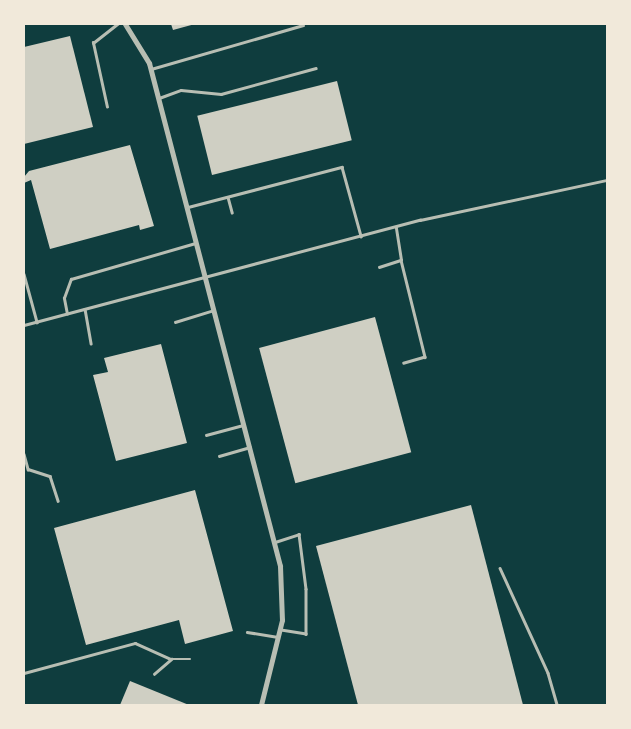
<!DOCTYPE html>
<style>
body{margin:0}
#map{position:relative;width:631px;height:729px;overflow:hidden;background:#0f3d3e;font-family:"Sofia Sans Condensed",sans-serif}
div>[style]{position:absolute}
.building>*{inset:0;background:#cfcfc3;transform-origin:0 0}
.service>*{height:2.5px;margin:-1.25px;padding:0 1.25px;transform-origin:1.25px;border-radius:1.25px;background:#b8beb3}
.minor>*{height:5px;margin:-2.5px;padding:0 2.5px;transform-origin:2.5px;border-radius:2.5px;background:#b8beb3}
span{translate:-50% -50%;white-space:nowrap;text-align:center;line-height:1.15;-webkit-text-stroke:4px #f1e9da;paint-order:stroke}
.frame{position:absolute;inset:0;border:25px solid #f1e9da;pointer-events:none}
</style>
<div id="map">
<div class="building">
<i style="clip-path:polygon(171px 24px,195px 24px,173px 30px)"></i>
<i style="clip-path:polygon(70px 36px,93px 127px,24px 144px,24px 47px)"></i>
<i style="left:337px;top:81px;width:61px;height:144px;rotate:76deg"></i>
<i style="clip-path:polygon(130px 145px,154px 226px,140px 230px,139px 225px,50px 249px,31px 180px,24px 183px,24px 177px,29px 171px)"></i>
<i style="left:375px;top:317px;width:140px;height:120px;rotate:75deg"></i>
<i style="clip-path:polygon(161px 344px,187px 443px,116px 461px,93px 375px,108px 372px,104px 358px)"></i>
<i style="clip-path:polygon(195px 490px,233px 631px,185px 644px,179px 620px,86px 645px,54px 528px)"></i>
<i style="clip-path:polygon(471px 505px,523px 705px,358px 705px,316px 546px)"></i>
<i style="clip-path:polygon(130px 681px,189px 705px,120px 705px)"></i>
</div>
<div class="service">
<i style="left:151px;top:69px;width:158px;rotate:-16.1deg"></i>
<i style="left:159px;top:98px;width:23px;rotate:-20deg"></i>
<i style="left:181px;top:90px;width:40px;rotate:5.7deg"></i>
<i style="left:221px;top:94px;width:98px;rotate:-15.3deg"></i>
<i style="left:107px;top:107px;width:66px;rotate:-102.3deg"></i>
<i style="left:93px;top:43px;width:31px;rotate:-38deg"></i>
<i style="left:228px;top:197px;width:16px;rotate:75deg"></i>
<i style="left:188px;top:207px;width:159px;rotate:-14.6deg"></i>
<i style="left:342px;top:167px;width:72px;rotate:74.6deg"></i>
<i style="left:401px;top:260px;width:100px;rotate:76.1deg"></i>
<i style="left:425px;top:357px;width:22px;rotate:164deg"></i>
<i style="left:379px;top:267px;width:23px;rotate:-18deg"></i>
<i style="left:401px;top:260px;width:33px;rotate:-99deg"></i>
<i style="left:24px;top:274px;width:50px;rotate:74.8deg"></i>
<i style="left:85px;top:309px;width:35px;rotate:80deg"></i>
<i style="left:67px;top:314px;width:16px;rotate:-101deg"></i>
<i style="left:64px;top:298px;width:20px;rotate:-70deg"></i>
<i style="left:71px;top:279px;width:130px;rotate:-16.1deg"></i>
<i style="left:175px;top:322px;width:39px;rotate:-17deg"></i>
<i style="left:24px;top:325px;width:410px;rotate:-14.9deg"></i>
<i style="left:420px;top:220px;width:191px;rotate:-12.1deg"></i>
<i style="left:206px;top:435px;width:39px;rotate:-15deg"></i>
<i style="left:24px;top:454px;width:16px;rotate:75deg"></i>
<i style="left:28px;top:469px;width:23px;rotate:18deg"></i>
<i style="left:50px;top:476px;width:26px;rotate:72deg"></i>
<i style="left:219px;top:456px;width:32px;rotate:-16deg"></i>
<i style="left:275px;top:542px;width:25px;rotate:-18deg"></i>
<i style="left:299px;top:534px;width:55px;rotate:82.7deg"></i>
<i style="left:306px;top:589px;width:45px;rotate:90deg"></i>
<i style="left:306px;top:634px;width:25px;rotate:-171deg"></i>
<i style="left:500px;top:568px;width:115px;rotate:65.4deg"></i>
<i style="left:548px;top:673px;width:33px;rotate:74deg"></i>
<i style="left:247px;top:632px;width:31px;rotate:9deg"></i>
<i style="left:24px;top:673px;width:115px;rotate:-15.1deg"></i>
<i style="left:135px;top:643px;width:39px;rotate:24deg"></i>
<i style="left:154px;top:674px;width:23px;rotate:-41deg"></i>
<i style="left:171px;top:659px;width:19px"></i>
</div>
<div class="minor">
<i style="left:125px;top:24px;width:46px;rotate:58.4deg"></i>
<i style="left:149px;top:63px;width:520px;rotate:75.4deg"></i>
<i style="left:280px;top:566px;width:54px;rotate:87.9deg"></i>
<i style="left:282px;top:620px;width:88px;rotate:103.9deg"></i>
</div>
<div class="frame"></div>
</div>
